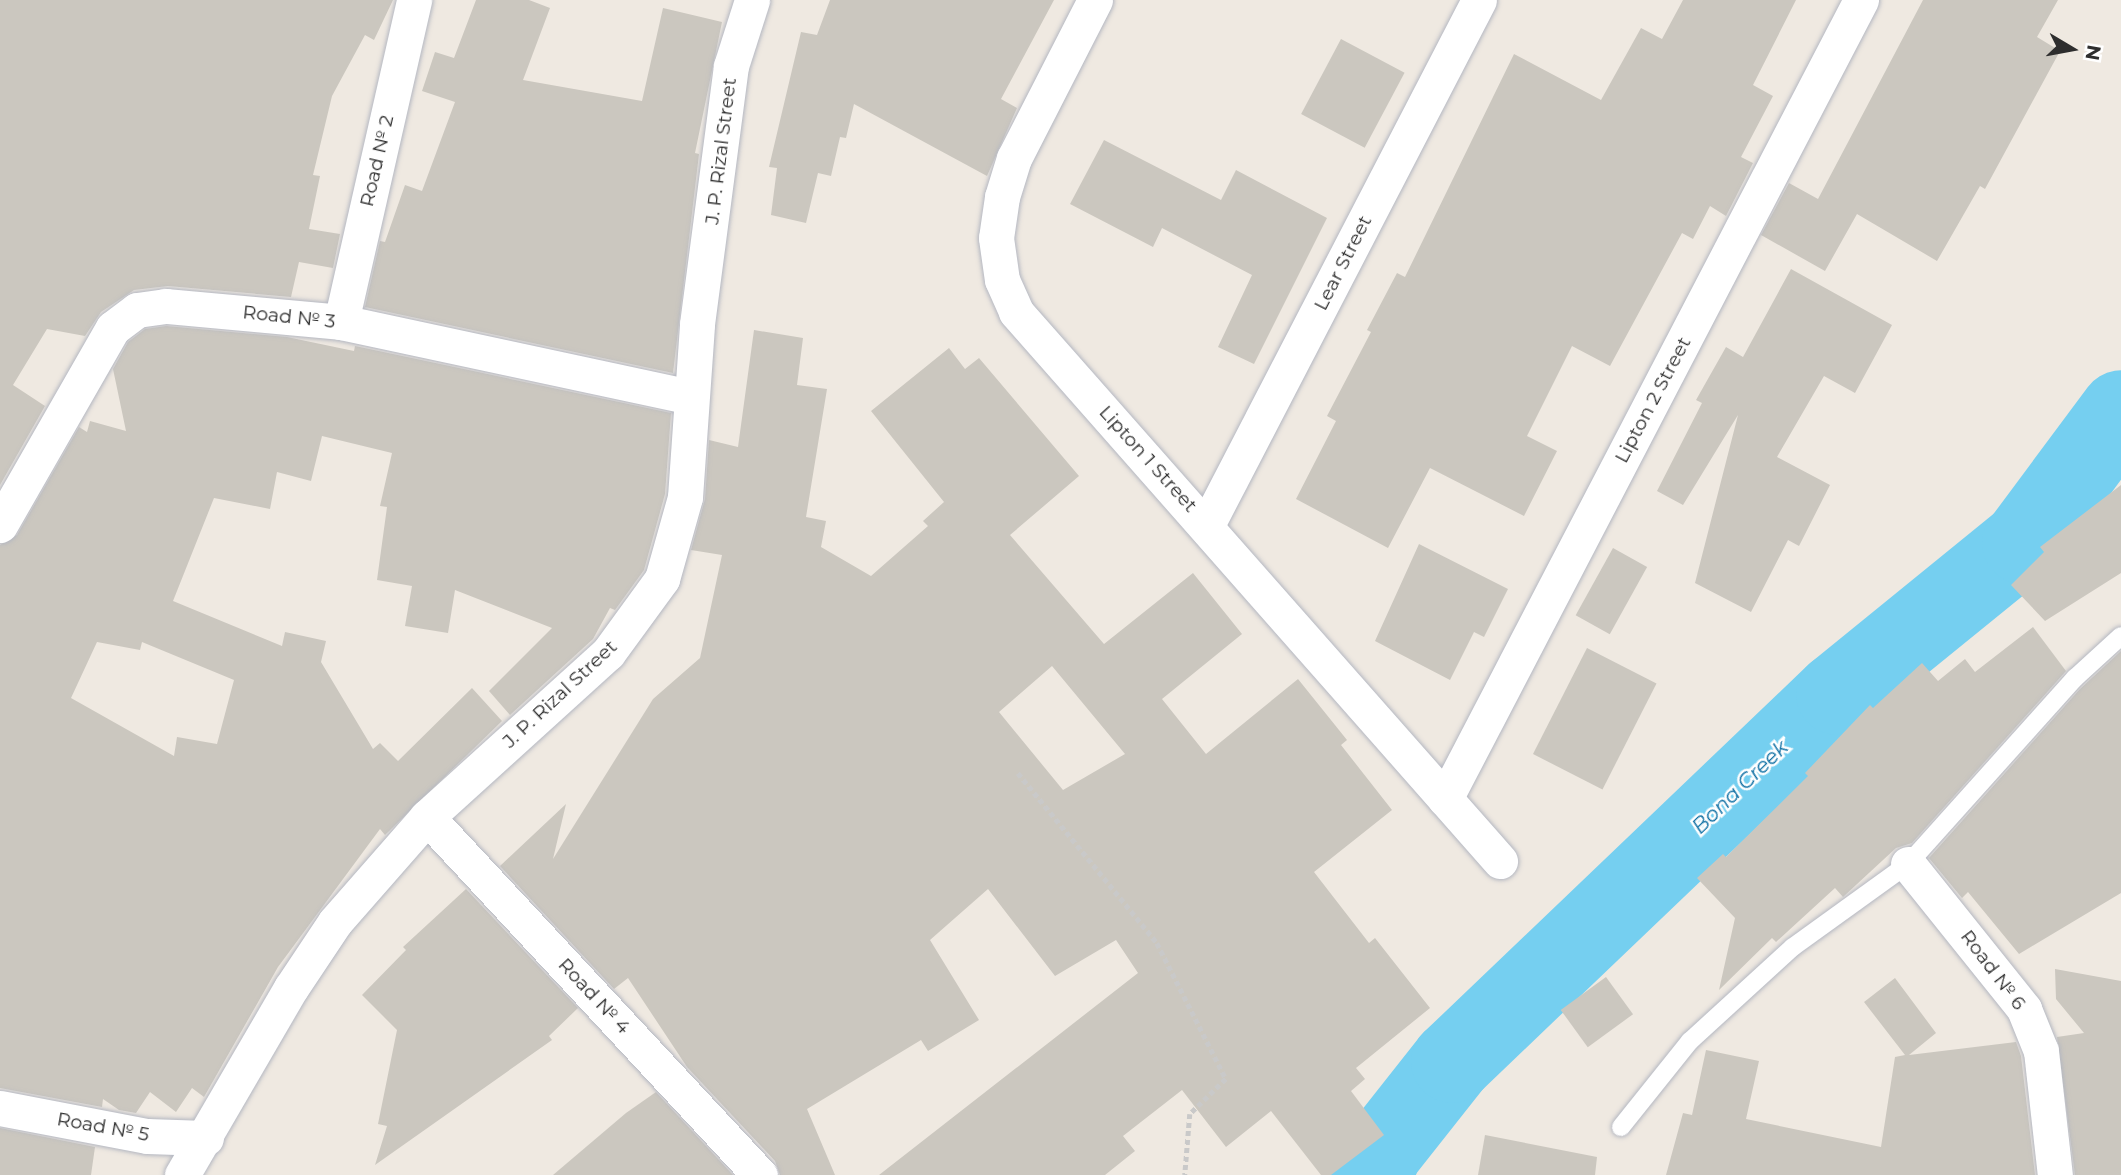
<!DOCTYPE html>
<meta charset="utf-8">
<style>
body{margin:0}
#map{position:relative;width:2121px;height:1175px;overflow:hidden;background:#efe9e1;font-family:Montserrat,sans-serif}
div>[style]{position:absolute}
.river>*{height:82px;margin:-41px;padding:0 41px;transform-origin:41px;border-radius:41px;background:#75cff0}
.building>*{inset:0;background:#cbc7bf;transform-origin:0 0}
.path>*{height:4.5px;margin-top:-2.25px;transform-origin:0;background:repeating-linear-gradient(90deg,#c9c9c9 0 5px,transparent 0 8.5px)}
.roads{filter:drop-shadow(0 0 2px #b4b7c1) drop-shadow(0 0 2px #b4b7c1)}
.lane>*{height:18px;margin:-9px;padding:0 9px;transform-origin:9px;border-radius:9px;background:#fff}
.street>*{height:35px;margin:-17.5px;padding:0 17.5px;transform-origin:17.5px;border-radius:17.5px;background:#fff}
span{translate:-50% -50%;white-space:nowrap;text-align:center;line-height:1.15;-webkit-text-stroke:5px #fff;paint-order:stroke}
.street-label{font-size:19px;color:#2e2e2e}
.water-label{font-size:21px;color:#0d6fa3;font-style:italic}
.north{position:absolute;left:2037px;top:14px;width:70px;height:70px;-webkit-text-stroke:5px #fff;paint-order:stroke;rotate:100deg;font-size:19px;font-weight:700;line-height:28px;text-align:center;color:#2e2e2e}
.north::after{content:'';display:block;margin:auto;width:24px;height:32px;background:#2e2e2e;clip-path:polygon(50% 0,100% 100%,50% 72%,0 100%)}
</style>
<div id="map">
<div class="river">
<i style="left:1372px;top:1175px;width:25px;rotate:-69deg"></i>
<i style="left:1381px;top:1152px;width:115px;rotate:-51.7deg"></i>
<i style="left:1452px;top:1062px;width:533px;rotate:-43.71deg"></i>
<i style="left:1837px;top:694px;width:240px;rotate:-39.1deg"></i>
<i style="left:2023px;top:543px;width:164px;rotate:-53.4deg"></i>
</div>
<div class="building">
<i style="clip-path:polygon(0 0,393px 0,374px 40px,365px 35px,332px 96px,313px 175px,320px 176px,309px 229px,340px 234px,333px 268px,299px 262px,291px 297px,168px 286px,134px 290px,101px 312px,85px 336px,47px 329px,13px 385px,45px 406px,0 485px)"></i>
<i style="clip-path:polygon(476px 0,529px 0,550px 8px,523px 80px,642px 101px,663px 8px,722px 22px,695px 153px,699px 154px,673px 373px,365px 307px,380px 241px,385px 242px,405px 185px,422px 191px,455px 102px,422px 91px,435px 52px,454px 58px)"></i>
<i style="clip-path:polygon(830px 0,1054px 0,1001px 99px,1017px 108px,987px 176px,854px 104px,846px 138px,840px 137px,831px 176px,818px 173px,806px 223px,771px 215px,777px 168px,769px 167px,801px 32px,817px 35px)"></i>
<i style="clip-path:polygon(1683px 0,1796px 0,1753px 85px,1773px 96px,1741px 157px,1753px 163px,1726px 216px,1710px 206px,1693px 239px,1682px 233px,1610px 366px,1572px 346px,1527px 436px,1557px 451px,1524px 516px,1430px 468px,1388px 548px,1296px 499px,1336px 421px,1327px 416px,1371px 332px,1367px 330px,1397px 273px,1405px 277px,1514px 54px,1601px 100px,1641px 28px,1662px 39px)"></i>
<i style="clip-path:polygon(1923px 0,2058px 0,2037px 37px,2060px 51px,1985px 189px,1980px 186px,1937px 261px,1857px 214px,1825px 271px,1761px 235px,1789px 183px,1818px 199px)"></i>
<i style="left:1341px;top:39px;width:72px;height:85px;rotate:28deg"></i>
<i style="clip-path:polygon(1104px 140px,1221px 200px,1236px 170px,1327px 218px,1254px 364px,1218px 347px,1252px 275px,1162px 228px,1153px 247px,1070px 204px)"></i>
<i style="clip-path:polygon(1791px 269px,1892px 325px,1855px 393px,1824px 376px,1777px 457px,1830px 485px,1799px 546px,1788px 540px,1751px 612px,1695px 583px,1738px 415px,1683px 505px,1657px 491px,1702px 403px,1696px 400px,1726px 347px,1743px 357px)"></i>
<i style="clip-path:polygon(evenodd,166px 326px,287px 337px,354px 351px,355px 346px,671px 413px,665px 494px,644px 570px,615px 610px,610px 608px,593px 639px,510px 715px,489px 691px,552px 628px,455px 590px,448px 633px,405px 626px,412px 586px,377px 580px,387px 507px,380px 506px,392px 453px,322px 436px,311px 481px,277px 472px,270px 509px,214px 498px,173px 601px,282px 646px,285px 632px,326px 641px,321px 662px,373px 749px,380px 743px,398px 761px,472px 688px,502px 721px,385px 835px,380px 829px,278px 967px,204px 1097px,192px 1088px,176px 1112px,150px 1092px,136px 1113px,119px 1110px,103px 1099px,102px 1107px,0 1088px,0 545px,17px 535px,79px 427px,87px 432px,90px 421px,126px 431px,113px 369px,128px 342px,145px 329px,166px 326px,97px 642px,140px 650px,142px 642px,234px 680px,217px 744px,177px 737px,174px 756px,71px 698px,97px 642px)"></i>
<i style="clip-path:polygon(evenodd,754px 330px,803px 338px,797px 385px,827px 389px,806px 517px,826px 521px,821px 547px,871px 576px,928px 526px,923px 521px,944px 502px,871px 411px,949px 348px,965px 369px,979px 358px,1079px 476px,1010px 535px,1104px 644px,1193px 573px,1242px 634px,1162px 699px,1206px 754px,1298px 679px,1347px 740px,1341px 745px,1392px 810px,1314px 872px,1369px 943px,1375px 938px,1430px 1008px,1356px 1068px,1365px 1079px,1351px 1091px,1384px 1135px,1331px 1175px,1321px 1175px,1271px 1111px,1226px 1147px,1182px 1090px,1123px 1136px,1135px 1151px,1105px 1175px,879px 1175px,1138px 973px,1116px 940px,1055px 976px,988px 889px,930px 940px,979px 1020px,928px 1051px,921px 1040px,807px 1109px,835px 1175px,780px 1175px,775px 1161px,687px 1067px,628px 978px,614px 989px,500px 866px,566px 804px,553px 859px,653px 699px,700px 658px,722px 555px,691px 550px,705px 499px,709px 440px,738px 447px,754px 330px,1052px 666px,1125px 754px,1063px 790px,999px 712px,1052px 666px)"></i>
<i style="clip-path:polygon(2121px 485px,2121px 573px,2045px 621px,2011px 585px,2044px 552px,2040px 547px)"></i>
<i style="clip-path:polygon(1419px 544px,1508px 589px,1484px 637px,1474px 632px,1450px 680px,1375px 641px)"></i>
<i style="left:1613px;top:548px;width:39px;height:77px;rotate:29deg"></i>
<i style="clip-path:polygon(2033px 627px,2066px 671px,1912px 843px,1896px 848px,1843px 897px,1835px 888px,1776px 942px,1772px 938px,1719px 990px,1735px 918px,1697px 878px,1723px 854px,1726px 857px,1808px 776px,1805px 773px,1870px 705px,1873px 708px,1922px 663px,1938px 681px,1965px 659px,1975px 672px)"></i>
<i style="left:1587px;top:648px;width:78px;height:119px;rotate:27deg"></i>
<i style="clip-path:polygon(2121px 651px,2121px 893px,2019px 954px,1968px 892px,1962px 898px,1929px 858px,2080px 689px)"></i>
<i style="clip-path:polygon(466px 889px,578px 1008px,549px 1036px,552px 1040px,375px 1165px,387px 1126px,378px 1124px,397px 1030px,362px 995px,406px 950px,403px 947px)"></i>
<i style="clip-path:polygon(2055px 969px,2121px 981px,2121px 1175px,2075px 1175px,2057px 1037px,2084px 1033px,2056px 999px)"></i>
<i style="left:1606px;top:977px;width:46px;height:56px;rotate:54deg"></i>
<i style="clip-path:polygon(1895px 978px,1936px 1033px,1909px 1055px,2016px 1042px,2021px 1056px,2035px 1175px,1666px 1175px,1683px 1113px,1692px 1115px,1706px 1050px,1759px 1061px,1746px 1119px,1881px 1147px,1895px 1057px,1905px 1055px,1864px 1002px)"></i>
<i style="clip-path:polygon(656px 1092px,733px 1175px,553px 1175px,626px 1113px)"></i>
<i style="clip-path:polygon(0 1128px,95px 1147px,91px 1175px,0 1175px)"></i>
<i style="clip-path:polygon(1485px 1135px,1597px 1157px,1595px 1175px,1478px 1175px)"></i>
</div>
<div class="path">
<i style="left:1018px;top:773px;width:220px;rotate:50.7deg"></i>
<i style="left:1157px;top:943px;width:153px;rotate:63.1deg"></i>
<i style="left:1226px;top:1079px;width:50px;rotate:135.8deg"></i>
<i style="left:1190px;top:1114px;width:61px;rotate:94.7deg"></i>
</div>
<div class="roads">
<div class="lane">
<i style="left:1621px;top:1127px;width:110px;rotate:-51.3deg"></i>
<i style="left:1690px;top:1041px;width:139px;rotate:-42.4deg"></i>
<i style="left:1793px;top:947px;width:142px;rotate:-35.8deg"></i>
<i style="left:1908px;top:864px;width:250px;rotate:-48.1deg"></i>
<i style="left:2075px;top:678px;width:62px;rotate:-42.4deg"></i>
</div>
<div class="street">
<i style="left:1095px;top:0;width:178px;rotate:117.1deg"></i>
<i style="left:1014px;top:158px;width:41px;rotate:107.1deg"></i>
<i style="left:1002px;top:197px;width:41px;rotate:98.3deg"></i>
<i style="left:996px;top:238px;width:42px;rotate:81.9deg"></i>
<i style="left:1002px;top:280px;width:35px;rotate:66deg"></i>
<i style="left:1016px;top:312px;width:732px;rotate:48.6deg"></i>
<i style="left:341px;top:322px;width:330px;rotate:-77.2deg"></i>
<i style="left:0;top:525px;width:227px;rotate:-60.2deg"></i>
<i style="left:113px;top:328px;width:30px;rotate:-37deg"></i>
<i style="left:137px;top:310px;width:29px;rotate:-8deg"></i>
<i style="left:166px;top:306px;width:176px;rotate:5.2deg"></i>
<i style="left:341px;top:322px;width:357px;rotate:12.1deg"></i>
<i style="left:1207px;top:525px;width:591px;rotate:-62.61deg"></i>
<i style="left:1445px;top:799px;width:901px;rotate:-62.5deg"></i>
<i style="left:427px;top:817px;width:489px;rotate:47.1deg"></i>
<i style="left:1908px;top:864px;width:186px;rotate:51.3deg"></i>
<i style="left:2024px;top:1009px;width:45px;rotate:68deg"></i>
<i style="left:2041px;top:1051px;width:125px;rotate:83.6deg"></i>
<i style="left:0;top:1108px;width:150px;rotate:10.8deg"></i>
<i style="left:147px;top:1136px;width:59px;rotate:1.9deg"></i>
<i style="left:182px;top:1175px;width:216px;rotate:-59.8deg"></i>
<i style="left:291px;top:988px;width:79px;rotate:-56.3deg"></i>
<i style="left:335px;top:922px;width:140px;rotate:-48.8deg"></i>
<i style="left:427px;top:817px;width:244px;rotate:-42.2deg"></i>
<i style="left:608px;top:653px;width:92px;rotate:-53.9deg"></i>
<i style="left:662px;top:579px;width:85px;rotate:-74.3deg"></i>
<i style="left:685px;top:497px;width:173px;rotate:-86deg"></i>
<i style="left:697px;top:324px;width:260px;rotate:-82.5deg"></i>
<i style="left:731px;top:66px;width:69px;rotate:-72.3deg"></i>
</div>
</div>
<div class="street-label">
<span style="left:721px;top:151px;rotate:-83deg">J. P. Rizal Street</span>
<span style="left:377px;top:161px;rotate:-77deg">Road № 2</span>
<span style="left:1343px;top:263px;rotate:-63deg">Lear Street</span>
<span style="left:289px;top:317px;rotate:6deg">Road № 3</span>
<span style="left:1653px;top:400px;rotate:-62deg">Lipton 2 Street</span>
<span style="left:1148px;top:459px;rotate:48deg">Lipton 1 Street</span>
<span style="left:560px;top:694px;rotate:-43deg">J. P. Rizal Street</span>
<span style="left:1993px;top:970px;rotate:53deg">Road № 6</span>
<span style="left:594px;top:996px;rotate:47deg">Road № 4</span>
<span style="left:103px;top:1127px;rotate:10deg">Road № 5</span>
</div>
<div class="water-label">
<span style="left:1740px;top:787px;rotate:-44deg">Bona Creek</span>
</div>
<div class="north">N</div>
</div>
